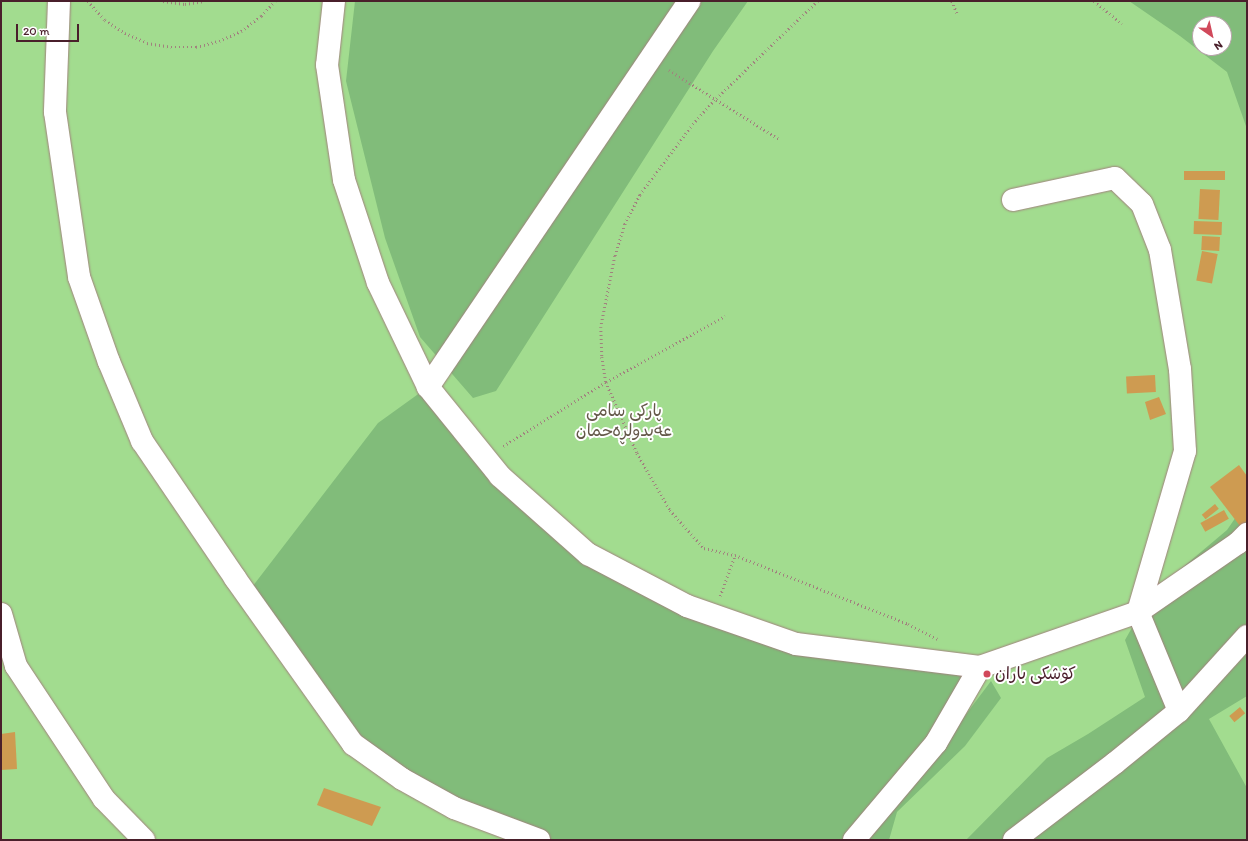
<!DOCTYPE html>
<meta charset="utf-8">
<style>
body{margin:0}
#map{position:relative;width:1248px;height:841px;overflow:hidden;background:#f8e6d2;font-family:Itim,"Playpen Sans Arabic",sans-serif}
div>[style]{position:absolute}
.green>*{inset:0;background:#a2dc8f}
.forest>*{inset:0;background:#81bc7a}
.building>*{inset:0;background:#ce9b51;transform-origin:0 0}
.path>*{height:2.5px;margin-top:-1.25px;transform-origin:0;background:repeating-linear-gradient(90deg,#a1827e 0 1px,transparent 0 4px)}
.roads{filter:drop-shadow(0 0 1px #a1827e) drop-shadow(0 0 1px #a1827e)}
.minor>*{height:22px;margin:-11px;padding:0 11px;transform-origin:11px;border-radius:11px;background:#fff}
.dots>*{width:11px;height:11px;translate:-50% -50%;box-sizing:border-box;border:2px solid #fff;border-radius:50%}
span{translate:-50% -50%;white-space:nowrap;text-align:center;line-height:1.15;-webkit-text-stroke:4px #fff;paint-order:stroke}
.park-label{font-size:17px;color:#645849}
.poi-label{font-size:17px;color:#4a1f2b}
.left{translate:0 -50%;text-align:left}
.frame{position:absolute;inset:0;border:2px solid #4a1f2b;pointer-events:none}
.north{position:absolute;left:1192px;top:16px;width:40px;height:40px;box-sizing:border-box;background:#fff;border:1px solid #b7a5aa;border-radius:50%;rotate:146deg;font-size:11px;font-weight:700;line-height:16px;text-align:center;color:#4a1f2b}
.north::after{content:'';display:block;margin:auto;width:14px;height:18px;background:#d1495b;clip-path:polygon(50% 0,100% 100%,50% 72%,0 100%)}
.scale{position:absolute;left:16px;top:24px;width:63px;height:18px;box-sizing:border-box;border:2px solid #4a1f2b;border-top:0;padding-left:5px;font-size:12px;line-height:14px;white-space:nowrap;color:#4a1f2b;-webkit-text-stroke:3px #fff;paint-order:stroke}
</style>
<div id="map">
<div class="green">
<i style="clip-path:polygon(evenodd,1px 1px,1247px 1px,1247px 840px,1px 840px,1px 1px,1200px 24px,1224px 24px,1224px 48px,1200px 48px,1200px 24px)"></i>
</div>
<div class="forest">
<i style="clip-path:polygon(355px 1px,748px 1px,713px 51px,496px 391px,473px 398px,420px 337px,385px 238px,346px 81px)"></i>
<i style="clip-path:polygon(evenodd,1129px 1px,1247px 1px,1247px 129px,1227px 72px,1180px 36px,1129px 1px,1200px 24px,1224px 24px,1224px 48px,1200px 48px,1200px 24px)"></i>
<i style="clip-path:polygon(428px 387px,588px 554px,796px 644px,980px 667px,961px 721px,991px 681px,1001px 698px,965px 746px,897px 812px,889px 840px,539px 840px,353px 744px,246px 595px,378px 423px)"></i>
<i style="clip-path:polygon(1247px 501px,1247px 696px,1209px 719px,1247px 788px,1247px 840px,966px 840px,1047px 758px,1088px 734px,1145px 697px,1125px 640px,1151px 594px,1227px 530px)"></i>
</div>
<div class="building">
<i style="left:1184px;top:171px;width:41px;height:9px"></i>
<i style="left:1200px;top:189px;width:20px;height:30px;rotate:3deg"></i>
<i style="left:1194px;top:221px;width:28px;height:13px;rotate:2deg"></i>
<i style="left:1202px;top:236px;width:18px;height:14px;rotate:3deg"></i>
<i style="left:1202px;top:251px;width:16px;height:30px;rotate:11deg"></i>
<i style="left:1155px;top:375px;width:17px;height:29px;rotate:87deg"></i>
<i style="clip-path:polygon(1159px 397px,1166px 414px,1150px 420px,1145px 402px)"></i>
<i style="clip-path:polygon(1239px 465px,1247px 476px,1247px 521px,1240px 526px,1210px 487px)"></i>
<i style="left:1215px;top:504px;width:6px;height:17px;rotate:51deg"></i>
<i style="left:1224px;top:510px;width:10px;height:27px;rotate:61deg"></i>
<i style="left:1240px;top:707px;width:8px;height:14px;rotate:50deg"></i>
<i style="clip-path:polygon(15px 732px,17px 769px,1px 770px,1px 734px)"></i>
<i style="clip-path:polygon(324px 788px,381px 807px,372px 826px,317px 805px)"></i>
</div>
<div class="path">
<i style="left:88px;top:1px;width:25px;rotate:48deg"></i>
<i style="left:105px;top:20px;width:24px;rotate:33deg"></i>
<i style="left:125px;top:33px;width:24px;rotate:24deg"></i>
<i style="left:147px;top:43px;width:24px;rotate:9deg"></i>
<i style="left:171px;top:47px;width:25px"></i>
<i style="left:196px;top:47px;width:24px;rotate:-15deg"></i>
<i style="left:219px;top:41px;width:24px;rotate:-24deg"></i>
<i style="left:241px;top:31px;width:25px;rotate:-37deg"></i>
<i style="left:261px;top:16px;width:21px;rotate:-47deg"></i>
<i style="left:163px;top:1px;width:22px;rotate:8deg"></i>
<i style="left:185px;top:4px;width:18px;rotate:-9deg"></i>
<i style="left:818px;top:1px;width:143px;rotate:136.1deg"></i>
<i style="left:715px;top:100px;width:36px;rotate:132deg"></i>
<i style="left:691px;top:127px;width:85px;rotate:126.9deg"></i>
<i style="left:640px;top:195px;width:33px;rotate:117deg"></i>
<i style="left:625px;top:224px;width:34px;rotate:107deg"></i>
<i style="left:615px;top:256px;width:72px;rotate:101.2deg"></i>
<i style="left:601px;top:327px;width:30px;rotate:88deg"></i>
<i style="left:602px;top:357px;width:25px;rotate:81deg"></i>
<i style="left:606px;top:382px;width:77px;rotate:66.4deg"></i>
<i style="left:637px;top:453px;width:66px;rotate:59.9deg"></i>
<i style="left:670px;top:510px;width:51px;rotate:48.2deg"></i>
<i style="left:704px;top:548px;width:32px;rotate:13deg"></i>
<i style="left:735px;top:555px;width:186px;rotate:21.7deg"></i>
<i style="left:908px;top:624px;width:33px;rotate:27deg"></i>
<i style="left:952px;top:1px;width:13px;rotate:67deg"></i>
<i style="left:1094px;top:1px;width:36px;rotate:39deg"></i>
<i style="left:669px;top:70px;width:130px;rotate:32.1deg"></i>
<i style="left:503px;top:446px;width:121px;rotate:-31.9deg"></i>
<i style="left:606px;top:382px;width:136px;rotate:-29deg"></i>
<i style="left:720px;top:596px;width:44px;rotate:-69.9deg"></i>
</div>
<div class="roads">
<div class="minor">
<i style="left:59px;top:1px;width:111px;rotate:92.1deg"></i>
<i style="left:55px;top:112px;width:167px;rotate:81.7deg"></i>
<i style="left:79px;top:277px;width:90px;rotate:70.6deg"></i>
<i style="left:109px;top:362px;width:86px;rotate:67.3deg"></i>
<i style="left:142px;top:441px;width:166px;rotate:55.8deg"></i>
<i style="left:235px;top:578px;width:204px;rotate:54.6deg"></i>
<i style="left:353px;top:744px;width:60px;rotate:35.5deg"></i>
<i style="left:402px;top:779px;width:60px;rotate:29.1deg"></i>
<i style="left:454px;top:808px;width:91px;rotate:20.6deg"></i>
<i style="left:334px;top:1px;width:64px;rotate:96.2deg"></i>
<i style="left:327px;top:65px;width:116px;rotate:81.6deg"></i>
<i style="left:344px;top:180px;width:108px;rotate:71.7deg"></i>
<i style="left:378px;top:283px;width:115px;rotate:64.3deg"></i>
<i style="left:428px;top:387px;width:114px;rotate:51deg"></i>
<i style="left:500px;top:476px;width:118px;rotate:41.6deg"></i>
<i style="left:588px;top:554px;width:112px;rotate:27.7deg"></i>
<i style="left:687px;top:606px;width:115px;rotate:19.2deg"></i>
<i style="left:796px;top:644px;width:185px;rotate:7.1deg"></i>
<i style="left:980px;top:667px;width:167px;rotate:-19.2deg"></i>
<i style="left:1138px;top:612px;width:121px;rotate:-34.6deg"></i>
<i style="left:1238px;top:543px;width:13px;rotate:-45deg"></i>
<i style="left:1013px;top:200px;width:104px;rotate:-12.2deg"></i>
<i style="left:1115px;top:178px;width:37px;rotate:44deg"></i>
<i style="left:1142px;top:204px;width:49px;rotate:68.6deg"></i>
<i style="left:1160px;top:250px;width:121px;rotate:80.5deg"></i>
<i style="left:1180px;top:369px;width:82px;rotate:86.5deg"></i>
<i style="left:1185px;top:451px;width:168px;rotate:106.3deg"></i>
<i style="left:1138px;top:612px;width:107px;rotate:67.5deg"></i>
<i style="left:428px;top:387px;width:466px;rotate:-55.9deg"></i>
<i style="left:1px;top:614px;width:54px;rotate:73.9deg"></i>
<i style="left:16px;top:666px;width:159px;rotate:56.5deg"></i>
<i style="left:104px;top:799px;width:57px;rotate:45.7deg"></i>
<i style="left:854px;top:840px;width:127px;rotate:-49.8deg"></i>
<i style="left:936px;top:743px;width:88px;rotate:-59.9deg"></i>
<i style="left:1014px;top:840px;width:127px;rotate:-37.3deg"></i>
<i style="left:1115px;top:763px;width:82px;rotate:-39.1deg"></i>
<i style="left:1179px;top:711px;width:101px;rotate:-47.8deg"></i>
</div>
</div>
<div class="dots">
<i style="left:987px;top:674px;background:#d1495b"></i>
</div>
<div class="park-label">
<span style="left:624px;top:421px">پارکی سامی<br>عەبدولڕەحمان</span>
</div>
<div class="poi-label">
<span class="left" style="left:995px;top:674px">کۆشکی باران</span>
</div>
<div class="frame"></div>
<div class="north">N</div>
<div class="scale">20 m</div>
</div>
